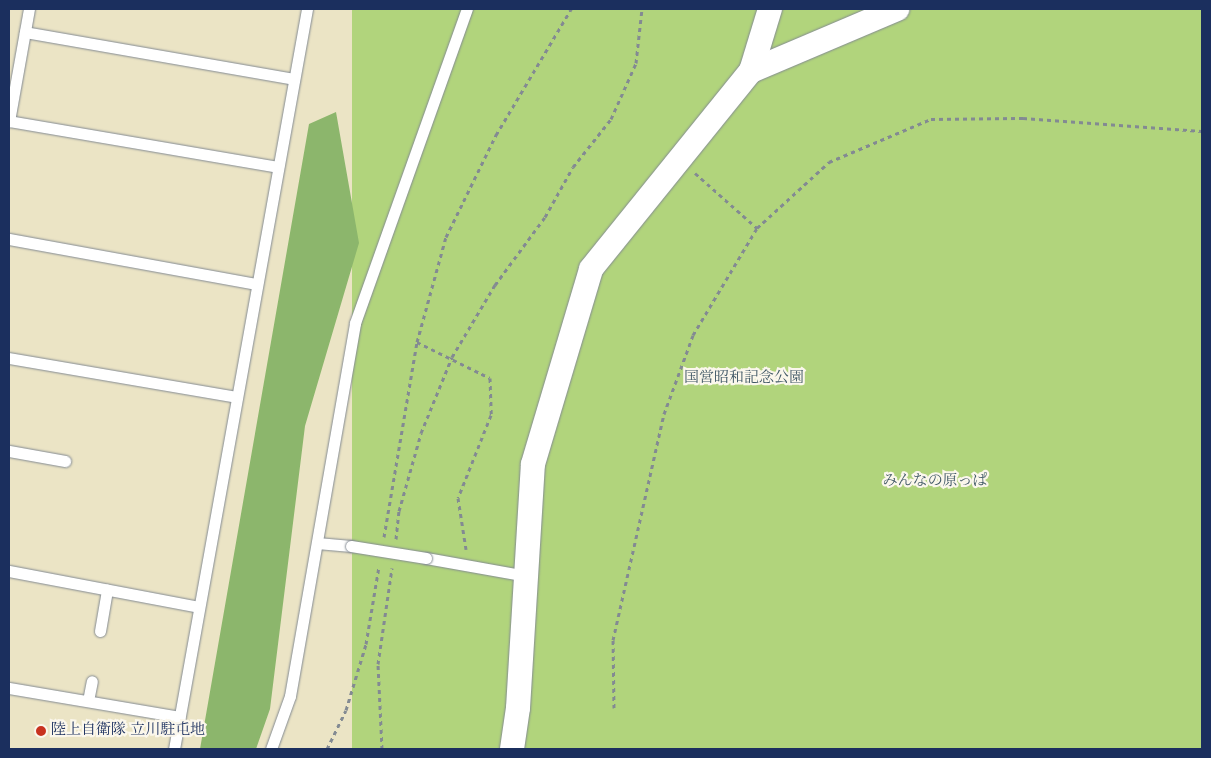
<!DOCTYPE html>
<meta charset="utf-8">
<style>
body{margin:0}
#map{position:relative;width:1211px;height:758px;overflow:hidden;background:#ebe4c5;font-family:"Old Standard TT","Noto Serif JP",serif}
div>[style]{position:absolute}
.green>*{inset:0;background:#b1d47c;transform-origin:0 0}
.forest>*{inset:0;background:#8cb66c}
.path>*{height:3px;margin-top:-1.5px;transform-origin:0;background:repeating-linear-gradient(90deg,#838a92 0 4px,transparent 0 8px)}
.roads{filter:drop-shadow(0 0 1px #838a92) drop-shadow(0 0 1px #838a92)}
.lane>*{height:11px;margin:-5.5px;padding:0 5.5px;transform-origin:5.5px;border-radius:5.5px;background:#fff}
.street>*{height:24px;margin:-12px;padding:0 12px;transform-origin:12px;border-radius:12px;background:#fff}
.bridges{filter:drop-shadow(0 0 1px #838a92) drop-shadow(0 0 1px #838a92)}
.lane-bridge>*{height:11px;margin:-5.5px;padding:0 5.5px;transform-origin:5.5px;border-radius:5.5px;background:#fff}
.dots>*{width:14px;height:14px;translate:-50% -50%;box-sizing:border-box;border:2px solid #fbf7ec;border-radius:50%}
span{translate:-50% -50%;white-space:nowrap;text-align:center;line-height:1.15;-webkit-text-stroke:4.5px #fbf7ec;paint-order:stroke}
.park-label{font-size:15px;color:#405866}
.poi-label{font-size:15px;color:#1b2f5e}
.left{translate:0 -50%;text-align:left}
.frame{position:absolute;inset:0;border:10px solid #1b2f5e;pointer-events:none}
</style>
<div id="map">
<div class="green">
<i style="left:352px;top:9px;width:850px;height:752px"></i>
</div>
<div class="forest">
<i style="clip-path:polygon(336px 112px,359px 243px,305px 426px,270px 709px,256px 749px,200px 749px,309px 124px)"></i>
</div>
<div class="path">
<i style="left:695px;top:173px;width:83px;rotate:41.6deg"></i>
<i style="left:417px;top:342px;width:81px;rotate:26.3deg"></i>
<i style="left:490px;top:378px;width:37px;rotate:88deg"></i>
<i style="left:491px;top:415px;width:89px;rotate:111.7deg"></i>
<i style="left:458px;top:498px;width:52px;rotate:81.1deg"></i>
<i style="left:384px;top:537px;width:198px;rotate:-80.4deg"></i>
<i style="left:417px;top:342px;width:109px;rotate:-74.6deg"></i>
<i style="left:446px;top:237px;width:114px;rotate:-63.9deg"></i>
<i style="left:496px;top:135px;width:147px;rotate:-59.2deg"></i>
<i style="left:396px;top:539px;width:28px;rotate:-84deg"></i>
<i style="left:399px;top:511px;width:81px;rotate:-74.2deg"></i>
<i style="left:421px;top:433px;width:82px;rotate:-67.8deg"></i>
<i style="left:452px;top:357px;width:84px;rotate:-59.2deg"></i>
<i style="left:495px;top:285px;width:84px;rotate:-53.7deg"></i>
<i style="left:545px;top:217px;width:57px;rotate:-60.8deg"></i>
<i style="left:573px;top:167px;width:61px;rotate:-51.6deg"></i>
<i style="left:611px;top:119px;width:61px;rotate:-65.9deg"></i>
<i style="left:636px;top:63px;width:54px;rotate:-83.7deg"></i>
<i style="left:614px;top:708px;width:68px;rotate:-90.8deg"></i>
<i style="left:613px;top:640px;width:232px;rotate:-77.3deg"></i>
<i style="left:664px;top:414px;width:84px;rotate:-69.8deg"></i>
<i style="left:693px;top:335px;width:125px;rotate:-59.1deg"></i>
<i style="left:757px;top:228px;width:98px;rotate:-42.5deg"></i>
<i style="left:829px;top:162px;width:111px;rotate:-22.9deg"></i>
<i style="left:931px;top:119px;width:92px;rotate:-0.6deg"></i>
<i style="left:1023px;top:118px;width:179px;rotate:4.2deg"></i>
<i style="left:327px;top:749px;width:43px;rotate:-64deg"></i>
<i style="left:346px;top:710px;width:69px;rotate:-73.1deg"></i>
<i style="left:366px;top:644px;width:79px;rotate:-80.5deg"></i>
<i style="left:382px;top:749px;width:85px;rotate:-92.7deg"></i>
<i style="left:378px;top:664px;width:97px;rotate:-81.7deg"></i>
</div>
<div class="roads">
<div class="lane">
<i style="left:25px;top:32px;width:273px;rotate:9.9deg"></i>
<i style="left:9px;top:121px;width:273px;rotate:9.7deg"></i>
<i style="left:9px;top:121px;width:114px;rotate:-79.9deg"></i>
<i style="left:9px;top:239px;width:252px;rotate:10.3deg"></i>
<i style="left:9px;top:358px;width:231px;rotate:9.7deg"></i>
<i style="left:9px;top:451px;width:57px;rotate:10.1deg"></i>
<i style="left:317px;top:543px;width:34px;rotate:5deg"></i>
<i style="left:426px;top:558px;width:103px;rotate:10.1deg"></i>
<i style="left:9px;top:571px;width:193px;rotate:10.7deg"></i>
<i style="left:100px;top:631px;width:42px;rotate:-80.3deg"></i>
<i style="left:9px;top:688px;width:173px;rotate:9.6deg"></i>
<i style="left:88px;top:701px;width:20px;rotate:-79deg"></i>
<i style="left:174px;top:749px;width:752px;rotate:-79.81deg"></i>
<i style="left:271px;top:749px;width:56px;rotate:-70.3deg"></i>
<i style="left:290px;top:696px;width:379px;rotate:-80.1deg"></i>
<i style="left:355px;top:323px;width:333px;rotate:-70.4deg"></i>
</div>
<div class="street">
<i style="left:751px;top:71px;width:159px;rotate:-23deg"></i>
<i style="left:512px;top:749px;width:41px;rotate:-81.7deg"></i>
<i style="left:518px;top:708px;width:244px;rotate:-86.5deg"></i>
<i style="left:533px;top:464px;width:203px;rotate:-73.4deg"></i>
<i style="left:591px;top:269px;width:255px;rotate:-51.1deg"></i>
<i style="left:751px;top:71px;width:65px;rotate:-73deg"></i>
</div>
</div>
<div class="bridges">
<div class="lane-bridge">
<i style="left:351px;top:546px;width:76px;rotate:9.1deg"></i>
</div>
</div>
<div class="dots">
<i style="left:41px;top:731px;background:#c8321e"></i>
</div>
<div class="park-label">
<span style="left:744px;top:379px">国営昭和記念公園</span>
<span style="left:935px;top:482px">みんなの原っぱ</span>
</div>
<div class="poi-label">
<span class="left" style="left:51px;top:731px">陸上自衛隊 立川駐屯地</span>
</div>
<div class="frame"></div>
</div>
